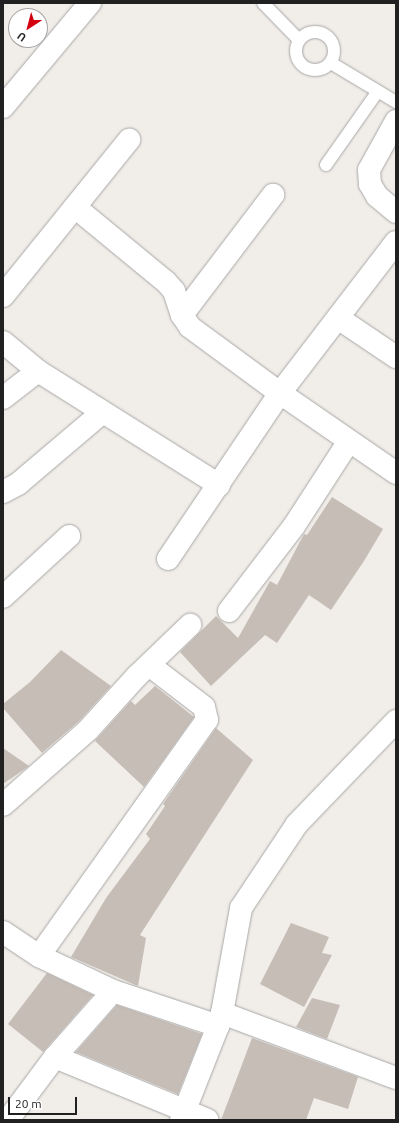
<!DOCTYPE html>
<style>
body{margin:0}
#map{position:relative;width:399px;height:1123px;overflow:hidden;background:#f1ede8;font-family:Ubuntu,sans-serif}
div>[style]{position:absolute}
.building>*{inset:0;background:#c7bdb7}
.roads{filter:drop-shadow(0 0 1px #a8a8a8) drop-shadow(0 0 1px #a8a8a8)}
.lane>*{height:12px;margin:-6px;padding:0 6px;transform-origin:6px;border-radius:6px;background:#fff}
.lane>.ring{margin:-6px;padding:0;box-sizing:content-box;background:none;border:12px solid #fff;border-radius:50%}
.street>*{height:22px;margin:-11px;padding:0 11px;transform-origin:11px;border-radius:11px;background:#fff}
span{translate:-50% -50%;white-space:nowrap;text-align:center;line-height:1.15;-webkit-text-stroke:3.5px #fff;paint-order:stroke}
.frame{position:absolute;inset:0;border:4px solid #212121;pointer-events:none}
.north{position:absolute;left:8px;top:8px;width:40px;height:40px;box-sizing:border-box;background:#fff;border:1px solid #a6a6a6;border-radius:50%;rotate:216deg;font-size:11px;font-weight:700;line-height:16px;text-align:center;color:#212121}
.north::after{content:'';display:block;margin:auto;width:14px;height:18px;background:#d20011;clip-path:polygon(50% 0,100% 100%,50% 72%,0 100%)}
.scale{position:absolute;left:8px;top:1097px;width:69px;height:18px;box-sizing:border-box;border:2px solid #212121;border-top:0;padding-left:5px;font-size:12px;line-height:14px;white-space:nowrap;color:#212121;-webkit-text-stroke:3px #fff;paint-order:stroke}
</style>
<div id="map">
<div class="building">
<i style="clip-path:polygon(332px 497px,383px 529px,364px 561px,331px 610px,309px 595px,277px 643px,265px 635px,211px 686px,180px 652px,216px 616px,238px 638px,270px 581px,277px 585px,304px 534px,307px 535px)"></i>
<i style="clip-path:polygon(61px 650px,111px 686px,79px 721px,42px 753px,3px 708px,3px 704px,30px 682px)"></i>
<i style="clip-path:polygon(155px 686px,194px 717px,144px 787px,95px 741px,131px 701px,135px 705px)"></i>
<i style="clip-path:polygon(216px 728px,253px 760px,140px 935px,146px 938px,138px 986px,71px 957px,106px 898px,150px 839px,146px 834px,165px 806px,163px 804px)"></i>
<i style="clip-path:polygon(3px 748px,29px 766px,3px 784px)"></i>
<i style="clip-path:polygon(291px 923px,329px 937px,322px 953px,332px 955px,304px 1007px,260px 984px)"></i>
<i style="clip-path:polygon(47px 973px,93px 995px,43px 1052px,8px 1024px)"></i>
<i style="clip-path:polygon(312px 998px,340px 1005px,327px 1039px,296px 1027px)"></i>
<i style="clip-path:polygon(117px 1005px,202px 1034px,178px 1094px,76px 1052px)"></i>
<i style="clip-path:polygon(252px 1038px,358px 1077px,348px 1109px,314px 1098px,306px 1120px,221px 1120px)"></i>
</div>
<div class="roads">
<div class="lane">
<i style="left:263px;top:3px;width:52px;rotate:45.8deg"></i>
<i class="ring" style="left:296px;top:32px;width:26px;height:26px"></i>
<i style="left:331px;top:63px;width:76px;rotate:31deg"></i>
<i style="left:326px;top:165px;width:90px;rotate:-54.9deg"></i>
</div>
<div class="street">
<i style="left:3px;top:107px;width:136px;rotate:-50.1deg"></i>
<i style="left:396px;top:121px;width:56px;rotate:118.9deg"></i>
<i style="left:369px;top:170px;width:14px;rotate:86deg"></i>
<i style="left:370px;top:184px;width:14px;rotate:60deg"></i>
<i style="left:377px;top:196px;width:25px;rotate:40deg"></i>
<i style="left:75px;top:207px;width:118px;rotate:39.5deg"></i>
<i style="left:166px;top:282px;width:12px;rotate:48deg"></i>
<i style="left:174px;top:291px;width:25px;rotate:72deg"></i>
<i style="left:182px;top:315px;width:14px;rotate:56deg"></i>
<i style="left:190px;top:327px;width:112px;rotate:36.3deg"></i>
<i style="left:280px;top:393px;width:141px;rotate:34.6deg"></i>
<i style="left:3px;top:296px;width:201px;rotate:-51.1deg"></i>
<i style="left:182px;top:315px;width:151px;rotate:-52.8deg"></i>
<i style="left:338px;top:318px;width:70px;rotate:33.9deg"></i>
<i style="left:3px;top:342px;width:45px;rotate:39.6deg"></i>
<i style="left:38px;top:371px;width:214px;rotate:32.2deg"></i>
<i style="left:3px;top:398px;width:44px;rotate:-37.6deg"></i>
<i style="left:3px;top:492px;width:17px;rotate:-28deg"></i>
<i style="left:18px;top:484px;width:111px;rotate:-40.3deg"></i>
<i style="left:168px;top:559px;width:200px;rotate:-56deg"></i>
<i style="left:280px;top:393px;width:190px;rotate:-52.5deg"></i>
<i style="left:3px;top:597px;width:90px;rotate:-42.7deg"></i>
<i style="left:229px;top:611px;width:107px;rotate:-52.6deg"></i>
<i style="left:294px;top:526px;width:101px;rotate:-57.1deg"></i>
<i style="left:3px;top:805px;width:113px;rotate:-41.4deg"></i>
<i style="left:88px;top:730px;width:73px;rotate:-47.8deg"></i>
<i style="left:137px;top:676px;width:74px;rotate:-43.9deg"></i>
<i style="left:3px;top:932px;width:43px;rotate:33.7deg"></i>
<i style="left:39px;top:956px;width:82px;rotate:25.3deg"></i>
<i style="left:113px;top:991px;width:111px;rotate:18.4deg"></i>
<i style="left:218px;top:1026px;width:14px;rotate:-73deg"></i>
<i style="left:222px;top:1013px;width:186px;rotate:20.5deg"></i>
<i style="left:39px;top:956px;width:290px;rotate:-54.6deg"></i>
<i style="left:207px;top:720px;width:13px;rotate:-103deg"></i>
<i style="left:204px;top:707px;width:69px;rotate:-142.6deg"></i>
<i style="left:222px;top:1013px;width:107px;rotate:-79.7deg"></i>
<i style="left:241px;top:908px;width:101px;rotate:-56.3deg"></i>
<i style="left:297px;top:824px;width:143px;rotate:-46.1deg"></i>
<i style="left:55px;top:1057px;width:165px;rotate:22.4deg"></i>
<i style="left:8px;top:1120px;width:79px;rotate:-53.3deg"></i>
<i style="left:55px;top:1057px;width:88px;rotate:-48.7deg"></i>
<i style="left:181px;top:1120px;width:101px;rotate:-68.5deg"></i>
</div>
</div>
<div class="frame"></div>
<div class="north">U</div>
<div class="scale">20 m</div>
</div>
